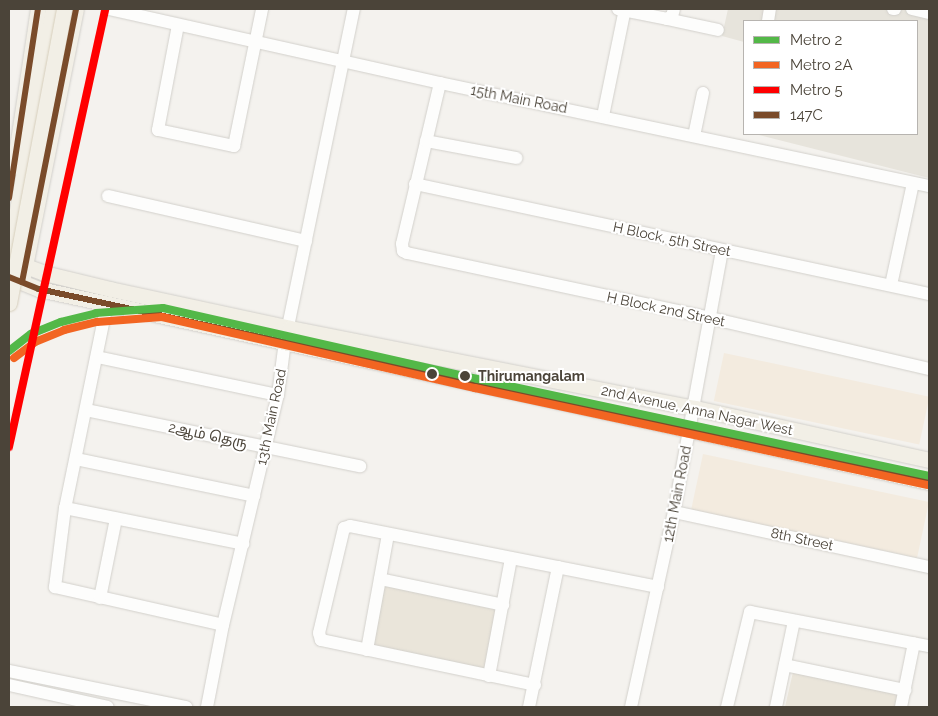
<!DOCTYPE html>
<meta charset="utf-8">
<style>
body{margin:0}
#map{position:relative;width:938px;height:716px;overflow:hidden;background:#f4f2ee;font-family:Raleway,"Noto Sans Tamil",sans-serif}
div>[style]{position:absolute}
.residential>*{inset:0;background:#e7e4dc}
.commercial>*{inset:0;background:#f3ebdf;transform-origin:0 0}
.education>*{inset:0;background:#eae5da;transform-origin:0 0}
.roads{filter:drop-shadow(0 0 1px #d2d0cb) drop-shadow(0 0 1px #d2d0cb)}
.minor>*{height:12px;margin:-6px;padding:0 6px;transform-origin:6px;border-radius:6px;background:#fdfdfc}
.major>*{height:15px;margin:-7.5px;padding:0 7.5px;transform-origin:7.5px;border-radius:7.5px;background:#f2efe6}
.bridges{filter:drop-shadow(0 0 1px #d6cebb) drop-shadow(0 0 1px #d6cebb)}
.major-bridge>*{height:15px;margin:-7.5px;padding:0 7.5px;transform-origin:7.5px;border-radius:7.5px;background:#f2efe6}
.bus-1>*{height:6px;margin:-3px;padding:0 3px;transform-origin:3px;border-radius:3px;background:#7a4b2a}
.metro-1>*{height:8px;margin:-4px;padding:0 4px;transform-origin:4px;border-radius:4px;background:#53b848}
.metro-2>*{height:8px;margin:-4px;padding:0 4px;transform-origin:4px;border-radius:4px;background:#f26522}
.metro-3>*{height:8px;margin:-4px;padding:0 4px;transform-origin:4px;border-radius:4px;background:#f00}
.dots>*{width:14px;height:14px;translate:-50% -50%;box-sizing:border-box;border:2px solid #fff;border-radius:50%}
span{translate:-50% -50%;white-space:nowrap;text-align:center;line-height:1.15;-webkit-text-stroke:4px #fff;paint-order:stroke}
.street-label{font-size:14px;color:#4b4439}
.stop-label{font-size:14px;color:#4b4439;font-weight:700}
.left{translate:0 -50%;text-align:left}
.frame{position:absolute;inset:0;border:10px solid #4b4439;pointer-events:none}
.legend{position:absolute;left:743px;top:20px;width:175px;height:115px;box-sizing:border-box;background:#fff;border:1px solid #b7b4b0;margin:0;padding:6px 9px;list-style:none;font-size:15px;color:#4b4439}
.legend li{display:flex;align-items:center;gap:10px;height:25px}
.legend b{width:25px;border:1px solid #b7b4b0}
</style>
<div id="map">
<div class="residential">
<i style="clip-path:polygon(728px 9px,929px 9px,929px 178px,755px 134px,917px 134px,917px 21px,744px 21px,744px 42px,722px 36px)"></i>
</div>
<div class="commercial">
<i style="left:724px;top:353px;width:210px;height:49px;rotate:12deg"></i>
<i style="left:703px;top:454px;width:231px;height:57px;rotate:12deg"></i>
</div>
<div class="education">
<i style="left:385px;top:586px;width:120px;height:61px;rotate:12deg"></i>
<i style="clip-path:polygon(793px 672px,908px 697px,906px 707px,785px 707px)"></i>
</div>
<div class="roads">
<div class="minor">
<i style="left:109px;top:9px;width:339px;rotate:12.6deg"></i>
<i style="left:440px;top:83px;width:500px;rotate:11.9deg"></i>
<i style="left:618px;top:9px;width:50px;rotate:11.5deg"></i>
<i style="left:667px;top:19px;width:6px;rotate:-31deg"></i>
<i style="left:672px;top:16px;width:7px;rotate:-74deg"></i>
<i style="left:893px;top:9px;width:2px"></i>
<i style="left:912px;top:9px;width:17px;rotate:13deg"></i>
<i style="left:667px;top:19px;width:52px;rotate:12.2deg"></i>
<i style="left:768px;top:21px;width:12px;rotate:-81deg"></i>
<i style="left:178px;top:25px;width:107px;rotate:100.8deg"></i>
<i style="left:158px;top:130px;width:78px;rotate:11.9deg"></i>
<i style="left:234px;top:146px;width:140px;rotate:-78.4deg"></i>
<i style="left:440px;top:83px;width:165px;rotate:103.3deg"></i>
<i style="left:402px;top:244px;width:7px;rotate:82deg"></i>
<i style="left:403px;top:251px;width:4px;rotate:27deg"></i>
<i style="left:407px;top:253px;width:310px;rotate:12.1deg"></i>
<i style="left:710px;top:318px;width:225px;rotate:13.1deg"></i>
<i style="left:603px;top:116px;width:109px;rotate:-78.4deg"></i>
<i style="left:694px;top:136px;width:44px;rotate:-78.2deg"></i>
<i style="left:426px;top:141px;width:92px;rotate:10.7deg"></i>
<i style="left:415px;top:184px;width:526px;rotate:12.08deg"></i>
<i style="left:108px;top:196px;width:203px;rotate:12.8deg"></i>
<i style="left:891px;top:285px;width:104px;rotate:-77.8deg"></i>
<i style="left:107px;top:304px;width:208px;rotate:101.6deg"></i>
<i style="left:65px;top:508px;width:80px;rotate:97.2deg"></i>
<i style="left:55px;top:587px;width:172px;rotate:12.7deg"></i>
<i style="left:97px;top:357px;width:185px;rotate:11.9deg"></i>
<i style="left:86px;top:410px;width:280px;rotate:11.6deg"></i>
<i style="left:76px;top:459px;width:182px;rotate:11.7deg"></i>
<i style="left:65px;top:508px;width:182px;rotate:11.4deg"></i>
<i style="left:674px;top:512px;width:261px;rotate:12.2deg"></i>
<i style="left:380px;top:579px;width:126px;rotate:11.9deg"></i>
<i style="left:100px;top:598px;width:81px;rotate:-78.6deg"></i>
<i style="left:367px;top:650px;width:118px;rotate:-79.7deg"></i>
<i style="left:785px;top:665px;width:123px;rotate:11.8deg"></i>
<i style="left:9px;top:671px;width:181px;rotate:11.5deg"></i>
<i style="left:489px;top:676px;width:120px;rotate:-79.4deg"></i>
<i style="left:9px;top:685px;width:101px;rotate:12.5deg"></i>
<i style="left:535px;top:685px;width:219px;rotate:-168.1deg"></i>
<i style="left:321px;top:640px;width:7px;rotate:-106deg"></i>
<i style="left:319px;top:633px;width:108px;rotate:-76.6deg"></i>
<i style="left:344px;top:528px;width:6px;rotate:-18deg"></i>
<i style="left:350px;top:526px;width:314px;rotate:11.2deg"></i>
<i style="left:207px;top:707px;width:84px;rotate:-79deg"></i>
<i style="left:223px;top:625px;width:236px;rotate:-76.6deg"></i>
<i style="left:278px;top:395px;width:54px;rotate:-82.6deg"></i>
<i style="left:285px;top:341px;width:339px;rotate:-78.3deg"></i>
<i style="left:529px;top:707px;width:143px;rotate:-78.3deg"></i>
<i style="left:631px;top:707px;width:200px;rotate:-77.6deg"></i>
<i style="left:674px;top:512px;width:266px;rotate:-79.6deg"></i>
<i style="left:727px;top:707px;width:98px;rotate:-76.4deg"></i>
<i style="left:750px;top:612px;width:182px;rotate:10.8deg"></i>
<i style="left:776px;top:707px;width:88px;rotate:-78.2deg"></i>
<i style="left:901px;top:707px;width:65px;rotate:-78.5deg"></i>
</div>
<div class="major">
<i style="left:14px;top:167px;width:160px;rotate:-81.4deg"></i>
<i style="left:9px;top:255px;width:250px;rotate:-79.9deg"></i>
<i style="left:9px;top:260px;width:37px;rotate:20deg"></i>
<i style="left:44px;top:273px;width:68px;rotate:13.6deg"></i>
<i style="left:110px;top:289px;width:184px;rotate:12.2deg"></i>
<i style="left:290px;top:328px;width:413px;rotate:11.2deg"></i>
<i style="left:695px;top:408px;width:240px;rotate:12.5deg"></i>
<i style="left:23px;top:276px;width:272px;rotate:-78.8deg"></i>
<i style="left:9px;top:277px;width:32px;rotate:22deg"></i>
<i style="left:39px;top:289px;width:911px;rotate:12.24deg"></i>
</div>
</div>
<div class="bridges">
<div class="major-bridge">
<i style="left:9px;top:303px;width:299px;rotate:-79.4deg"></i>
</div>
</div>
<div class="bus-1">
<i style="left:9px;top:198px;width:191px;rotate:-81.3deg"></i>
<i style="left:9px;top:277px;width:32px;rotate:22deg"></i>
<i style="left:39px;top:289px;width:911px;rotate:12.24deg"></i>
<i style="left:22px;top:282px;width:278px;rotate:-78.8deg"></i>
</div>
<div class="metro-1">
<i style="left:9px;top:351px;width:28px;rotate:-38deg"></i>
<i style="left:31px;top:334px;width:32px;rotate:-22deg"></i>
<i style="left:61px;top:322px;width:36px;rotate:-14deg"></i>
<i style="left:96px;top:313px;width:67px;rotate:-4.3deg"></i>
<i style="left:163px;top:308px;width:322px;rotate:12.7deg"></i>
<i style="left:477px;top:379px;width:462px;rotate:12.1deg"></i>
</div>
<div class="metro-2">
<i style="left:14px;top:358px;width:26px;rotate:-37deg"></i>
<i style="left:35px;top:342px;width:31px;rotate:-22deg"></i>
<i style="left:64px;top:330px;width:34px;rotate:-14deg"></i>
<i style="left:97px;top:322px;width:65px;rotate:-4.4deg"></i>
<i style="left:162px;top:317px;width:321px;rotate:12.8deg"></i>
<i style="left:475px;top:388px;width:462px;rotate:12.1deg"></i>
</div>
<div class="metro-3">
<i style="left:9px;top:447px;width:448px;rotate:-77.6deg"></i>
</div>
<div class="dots">
<i style="left:432px;top:374px;background:#4b4439"></i>
<i style="left:465px;top:376px;background:#4b4439"></i>
</div>
<div class="street-label">
<span style="left:519px;top:99px;rotate:11deg">15th Main Road</span>
<span style="left:672px;top:239px;rotate:12deg">H Block, 5th Street</span>
<span style="left:666px;top:309px;rotate:12deg">H Block 2nd Street</span>
<span style="left:697px;top:410px;rotate:12deg">2nd Avenue, Anna Nagar West</span>
<span style="left:271px;top:417px;rotate:-78deg">13th Main Road</span>
<span style="left:208px;top:435px;rotate:12deg">2ஆம் தெரு</span>
<span style="left:677px;top:494px;rotate:-79deg">12th Main Road</span>
<span style="left:802px;top:539px;rotate:12deg">8th Street</span>
</div>
<div class="stop-label">
<span class="left" style="left:478px;top:376px">Thirumangalam</span>
</div>
<div class="frame"></div>
<ul class="legend">
<li><b style="height:6px;background:#53b848"></b>Metro 2</li>
<li><b style="height:6px;background:#f26522"></b>Metro 2A</li>
<li><b style="height:6px;background:#f00"></b>Metro 5</li>
<li><b style="height:6px;background:#7a4b2a"></b>147C</li>
</ul>
</div>
